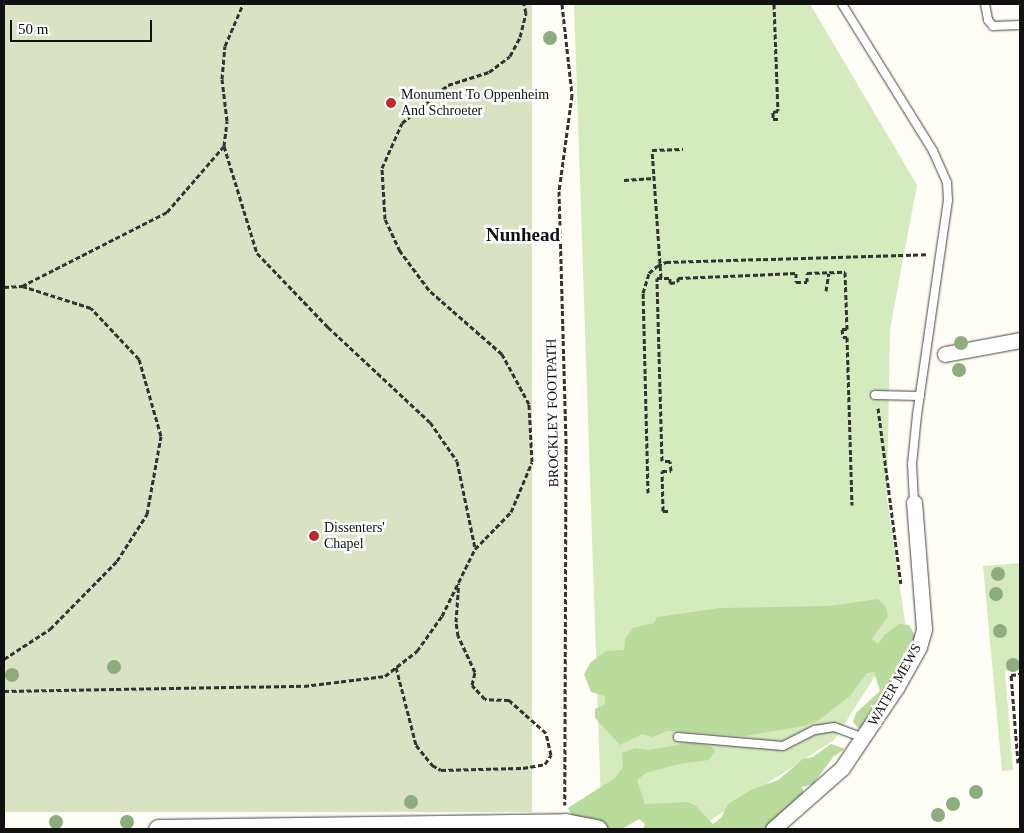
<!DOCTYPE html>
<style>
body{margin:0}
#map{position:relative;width:1024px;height:833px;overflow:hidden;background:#fffdf5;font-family:Georgia,serif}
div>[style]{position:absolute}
.green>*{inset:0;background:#d5ebbd}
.forest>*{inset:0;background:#b9dc9c}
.cemetery>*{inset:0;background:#d9e3c4;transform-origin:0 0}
.path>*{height:3px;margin-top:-1.5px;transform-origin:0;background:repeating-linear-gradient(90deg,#333 0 5px,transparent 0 7.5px)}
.roads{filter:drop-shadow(0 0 1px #444) drop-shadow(0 0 1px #444)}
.service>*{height:8px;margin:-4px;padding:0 4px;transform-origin:4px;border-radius:4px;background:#fff}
.minor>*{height:15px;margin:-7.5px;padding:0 7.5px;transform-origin:7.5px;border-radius:7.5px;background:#fff}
.tertiary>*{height:19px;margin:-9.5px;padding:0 9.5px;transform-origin:9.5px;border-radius:9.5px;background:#fff}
.trees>*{width:14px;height:14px;margin:-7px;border-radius:50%;background:#8dad7f}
.dots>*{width:14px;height:14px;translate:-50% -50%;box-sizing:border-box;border:2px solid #fff;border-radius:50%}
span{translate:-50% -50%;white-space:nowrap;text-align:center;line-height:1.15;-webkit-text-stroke:5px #fff;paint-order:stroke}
.poi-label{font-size:14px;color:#111}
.left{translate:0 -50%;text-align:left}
.street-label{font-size:14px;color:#111}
.district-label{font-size:19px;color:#111;font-weight:700}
.frame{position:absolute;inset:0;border:5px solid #111;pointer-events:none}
.scale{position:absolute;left:10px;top:20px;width:142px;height:22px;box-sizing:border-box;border:2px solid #111;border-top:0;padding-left:6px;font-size:15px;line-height:18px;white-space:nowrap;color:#111;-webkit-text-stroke:4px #fff;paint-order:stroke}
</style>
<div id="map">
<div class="green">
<i style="clip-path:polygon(574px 4px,810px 4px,917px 185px,890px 329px,887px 499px,906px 628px,834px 740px,700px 827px,601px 804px)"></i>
<i style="clip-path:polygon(1020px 563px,1020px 669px,1005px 671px,1013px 770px,1002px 771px,983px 566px)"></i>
</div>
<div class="forest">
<i style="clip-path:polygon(878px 599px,886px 607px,888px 616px,872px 639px,878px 644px,884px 635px,899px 624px,909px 625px,919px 643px,863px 728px,858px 728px,853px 722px,856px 713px,880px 691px,874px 672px,867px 673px,850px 696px,819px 720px,804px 726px,745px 736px,667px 731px,653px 737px,642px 734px,620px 745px,595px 718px,595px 709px,605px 704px,605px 696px,591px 692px,584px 674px,591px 662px,606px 651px,624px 650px,625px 639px,633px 628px,654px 623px,657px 617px,720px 608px,829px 606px)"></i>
<i style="clip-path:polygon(688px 743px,711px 746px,715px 751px,709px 760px,679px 764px,646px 773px,637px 780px,645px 804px,687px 802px,696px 806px,713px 824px,721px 818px,728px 804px,751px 790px,778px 780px,803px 759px,813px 757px,831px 744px,845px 749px,834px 756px,813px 784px,802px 787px,805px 798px,778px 829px,643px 829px,645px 824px,639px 819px,622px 829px,587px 829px,574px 820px,568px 808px,615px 778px,623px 767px,622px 753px,635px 748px,649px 750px)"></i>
</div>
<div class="cemetery">
<i style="left:4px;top:4px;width:528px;height:808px"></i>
</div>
<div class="path">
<i style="left:562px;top:4px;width:92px;rotate:83.7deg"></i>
<i style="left:572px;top:95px;width:97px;rotate:97.7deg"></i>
<i style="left:559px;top:191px;width:258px;rotate:88.4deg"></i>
<i style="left:566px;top:449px;width:356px;rotate:90.2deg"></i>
<i style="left:774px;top:4px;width:107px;rotate:87.9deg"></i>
<i style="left:778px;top:111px;width:5px;rotate:169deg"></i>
<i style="left:773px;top:112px;width:7px;rotate:90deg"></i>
<i style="left:773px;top:119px;width:6px"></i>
<i style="left:224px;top:146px;width:112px;rotate:72.9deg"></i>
<i style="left:257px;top:253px;width:103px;rotate:46.2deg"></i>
<i style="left:328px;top:327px;width:139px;rotate:43deg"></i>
<i style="left:430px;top:422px;width:47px;rotate:55.3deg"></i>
<i style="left:457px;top:461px;width:89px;rotate:78.3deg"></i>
<i style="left:624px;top:180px;width:30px;rotate:-4deg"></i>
<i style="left:661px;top:278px;width:128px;rotate:-94deg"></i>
<i style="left:652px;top:150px;width:31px;rotate:-2deg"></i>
<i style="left:4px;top:287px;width:18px;rotate:-3deg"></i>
<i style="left:22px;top:286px;width:163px;rotate:-27deg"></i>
<i style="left:167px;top:212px;width:87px;rotate:-49.2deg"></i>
<i style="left:224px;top:146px;width:25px;rotate:-83deg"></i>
<i style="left:227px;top:121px;width:42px;rotate:-96.8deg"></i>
<i style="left:222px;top:79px;width:33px;rotate:-85deg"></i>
<i style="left:225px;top:46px;width:46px;rotate:-66.8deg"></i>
<i style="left:826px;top:291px;width:18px;rotate:-81deg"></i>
<i style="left:878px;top:408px;width:177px;rotate:82.6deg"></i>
<i style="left:648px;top:493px;width:200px;rotate:-91.4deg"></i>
<i style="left:643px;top:293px;width:21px;rotate:-73deg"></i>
<i style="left:649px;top:273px;width:11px;rotate:-41deg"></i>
<i style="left:657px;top:266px;width:10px;rotate:-24deg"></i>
<i style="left:666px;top:262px;width:262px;rotate:-1.7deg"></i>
<i style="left:668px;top:511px;width:5px;rotate:180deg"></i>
<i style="left:663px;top:511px;width:40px;rotate:-91.4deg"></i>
<i style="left:662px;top:471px;width:9px"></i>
<i style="left:671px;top:471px;width:10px;rotate:-96deg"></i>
<i style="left:670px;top:461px;width:8px;rotate:180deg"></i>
<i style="left:662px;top:461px;width:183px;rotate:-91.6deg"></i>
<i style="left:657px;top:278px;width:13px"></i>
<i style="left:670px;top:278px;width:5px;rotate:90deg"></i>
<i style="left:670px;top:283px;width:8px;rotate:-7deg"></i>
<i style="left:678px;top:282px;width:4px;rotate:-90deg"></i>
<i style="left:678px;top:278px;width:118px;rotate:-2.4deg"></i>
<i style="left:796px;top:273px;width:9px;rotate:90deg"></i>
<i style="left:796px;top:282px;width:11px"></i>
<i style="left:807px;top:282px;width:9px;rotate:-90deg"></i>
<i style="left:807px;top:273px;width:38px;rotate:-2deg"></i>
<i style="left:845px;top:272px;width:57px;rotate:88deg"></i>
<i style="left:847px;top:329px;width:5px;rotate:180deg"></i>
<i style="left:842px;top:329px;width:8px;rotate:83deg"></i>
<i style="left:843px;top:337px;width:4px"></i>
<i style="left:847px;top:337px;width:168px;rotate:88.3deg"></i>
<i style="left:4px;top:659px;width:55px;rotate:-33.1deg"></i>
<i style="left:50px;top:629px;width:95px;rotate:-45.4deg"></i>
<i style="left:117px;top:561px;width:56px;rotate:-57.4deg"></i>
<i style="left:147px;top:514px;width:79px;rotate:-79.8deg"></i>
<i style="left:161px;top:436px;width:80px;rotate:-105.9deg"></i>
<i style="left:139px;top:359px;width:70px;rotate:-133.3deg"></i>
<i style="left:91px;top:308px;width:72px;rotate:-162.3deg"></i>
<i style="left:396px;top:667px;width:81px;rotate:75.6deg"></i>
<i style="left:416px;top:745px;width:26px;rotate:51deg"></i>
<i style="left:432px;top:765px;width:10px;rotate:29deg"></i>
<i style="left:441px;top:770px;width:82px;rotate:-1.4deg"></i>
<i style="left:523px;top:768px;width:22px;rotate:-10deg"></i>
<i style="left:545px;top:764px;width:11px;rotate:-56deg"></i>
<i style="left:551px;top:755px;width:23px;rotate:-103deg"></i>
<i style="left:546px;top:733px;width:50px;rotate:-138.3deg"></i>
<i style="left:509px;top:700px;width:24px;rotate:-178deg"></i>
<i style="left:485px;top:699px;width:19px;rotate:-133deg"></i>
<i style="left:472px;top:685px;width:13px;rotate:-77deg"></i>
<i style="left:475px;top:672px;width:40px;rotate:-115deg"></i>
<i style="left:458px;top:636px;width:14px;rotate:-98deg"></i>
<i style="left:456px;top:622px;width:39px;rotate:-86deg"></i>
<i style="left:4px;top:691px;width:300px;rotate:-1deg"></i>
<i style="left:304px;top:686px;width:82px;rotate:-7deg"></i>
<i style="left:385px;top:676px;width:41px;rotate:-38deg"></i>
<i style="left:417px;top:651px;width:43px;rotate:-54.5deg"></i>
<i style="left:442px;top:616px;width:75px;rotate:-63.8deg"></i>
<i style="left:475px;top:549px;width:52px;rotate:-45.8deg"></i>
<i style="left:511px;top:512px;width:54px;rotate:-67.2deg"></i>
<i style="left:532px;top:462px;width:58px;rotate:-93deg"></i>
<i style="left:529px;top:404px;width:57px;rotate:-118.4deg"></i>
<i style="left:502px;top:354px;width:97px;rotate:-138.8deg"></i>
<i style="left:429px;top:290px;width:49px;rotate:-126.6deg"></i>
<i style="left:400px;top:251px;width:35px;rotate:-115deg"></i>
<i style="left:385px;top:219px;width:51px;rotate:-93.4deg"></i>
<i style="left:382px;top:168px;width:49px;rotate:-66deg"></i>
<i style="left:402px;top:123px;width:60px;rotate:-39.6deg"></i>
<i style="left:448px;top:85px;width:43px;rotate:-17.6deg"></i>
<i style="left:489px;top:72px;width:26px;rotate:-37deg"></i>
<i style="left:510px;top:56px;width:21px;rotate:-62deg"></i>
<i style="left:520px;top:37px;width:25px;rotate:-76deg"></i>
<i style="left:526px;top:13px;width:9px;rotate:-103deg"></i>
<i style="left:1018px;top:763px;width:88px;rotate:-94.5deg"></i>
<i style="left:1011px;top:675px;width:9px;rotate:-6deg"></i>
</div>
<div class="roads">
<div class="service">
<i style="left:842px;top:4px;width:173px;rotate:58.2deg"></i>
<i style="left:933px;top:151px;width:34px;rotate:66deg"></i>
<i style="left:947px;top:182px;width:18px;rotate:87deg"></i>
<i style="left:948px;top:200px;width:217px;rotate:98.2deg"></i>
<i style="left:917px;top:415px;width:49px;rotate:95.8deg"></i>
<i style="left:912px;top:464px;width:38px;rotate:87deg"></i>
<i style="left:985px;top:4px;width:16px;rotate:79deg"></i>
<i style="left:988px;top:20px;width:8px;rotate:50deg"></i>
<i style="left:993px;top:26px;width:27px;rotate:-2deg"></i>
<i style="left:875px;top:395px;width:45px;rotate:1.3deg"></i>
<i style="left:678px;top:737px;width:105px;rotate:4.9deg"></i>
<i style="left:783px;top:746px;width:36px;rotate:-27deg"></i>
<i style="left:815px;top:730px;width:19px;rotate:-9deg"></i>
<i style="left:834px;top:727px;width:32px;rotate:20deg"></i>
</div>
<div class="minor">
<i style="left:945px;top:354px;width:76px;rotate:-10.6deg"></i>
<i style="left:773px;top:829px;width:92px;rotate:-41.5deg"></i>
<i style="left:842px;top:768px;width:97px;rotate:-56deg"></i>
<i style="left:896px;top:688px;width:47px;rotate:-60.7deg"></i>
<i style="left:919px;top:647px;width:19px;rotate:-74deg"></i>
<i style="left:924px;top:629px;width:127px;rotate:-94.5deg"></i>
</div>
<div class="tertiary">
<i style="left:158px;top:829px;width:407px;rotate:-0.8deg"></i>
<i style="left:565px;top:823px;width:33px;rotate:11deg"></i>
</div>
</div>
<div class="trees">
<i style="left:550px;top:38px"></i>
<i style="left:961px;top:343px"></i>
<i style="left:959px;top:370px"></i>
<i style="left:998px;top:574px"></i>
<i style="left:996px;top:594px"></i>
<i style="left:1000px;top:631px"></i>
<i style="left:1013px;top:665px"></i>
<i style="left:114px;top:667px"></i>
<i style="left:12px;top:675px"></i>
<i style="left:976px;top:792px"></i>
<i style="left:411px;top:802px"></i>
<i style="left:953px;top:804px"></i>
<i style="left:938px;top:815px"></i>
<i style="left:56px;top:822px"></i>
<i style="left:127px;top:822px"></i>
</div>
<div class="dots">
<i style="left:391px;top:103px;background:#c4262e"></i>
<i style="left:314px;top:536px;background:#c4262e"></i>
</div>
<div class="poi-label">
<span class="left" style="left:401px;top:103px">Monument To Oppenheim<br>And Schroeter</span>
<span class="left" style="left:324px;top:536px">Dissenters'<br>Chapel</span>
</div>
<div class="street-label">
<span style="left:553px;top:413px;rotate:-91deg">BROCKLEY FOOTPATH</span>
<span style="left:895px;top:685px;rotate:-60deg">WATER MEWS</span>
</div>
<div class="district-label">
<span style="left:523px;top:235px">Nunhead</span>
</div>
<div class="frame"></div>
<div class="scale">50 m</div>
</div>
